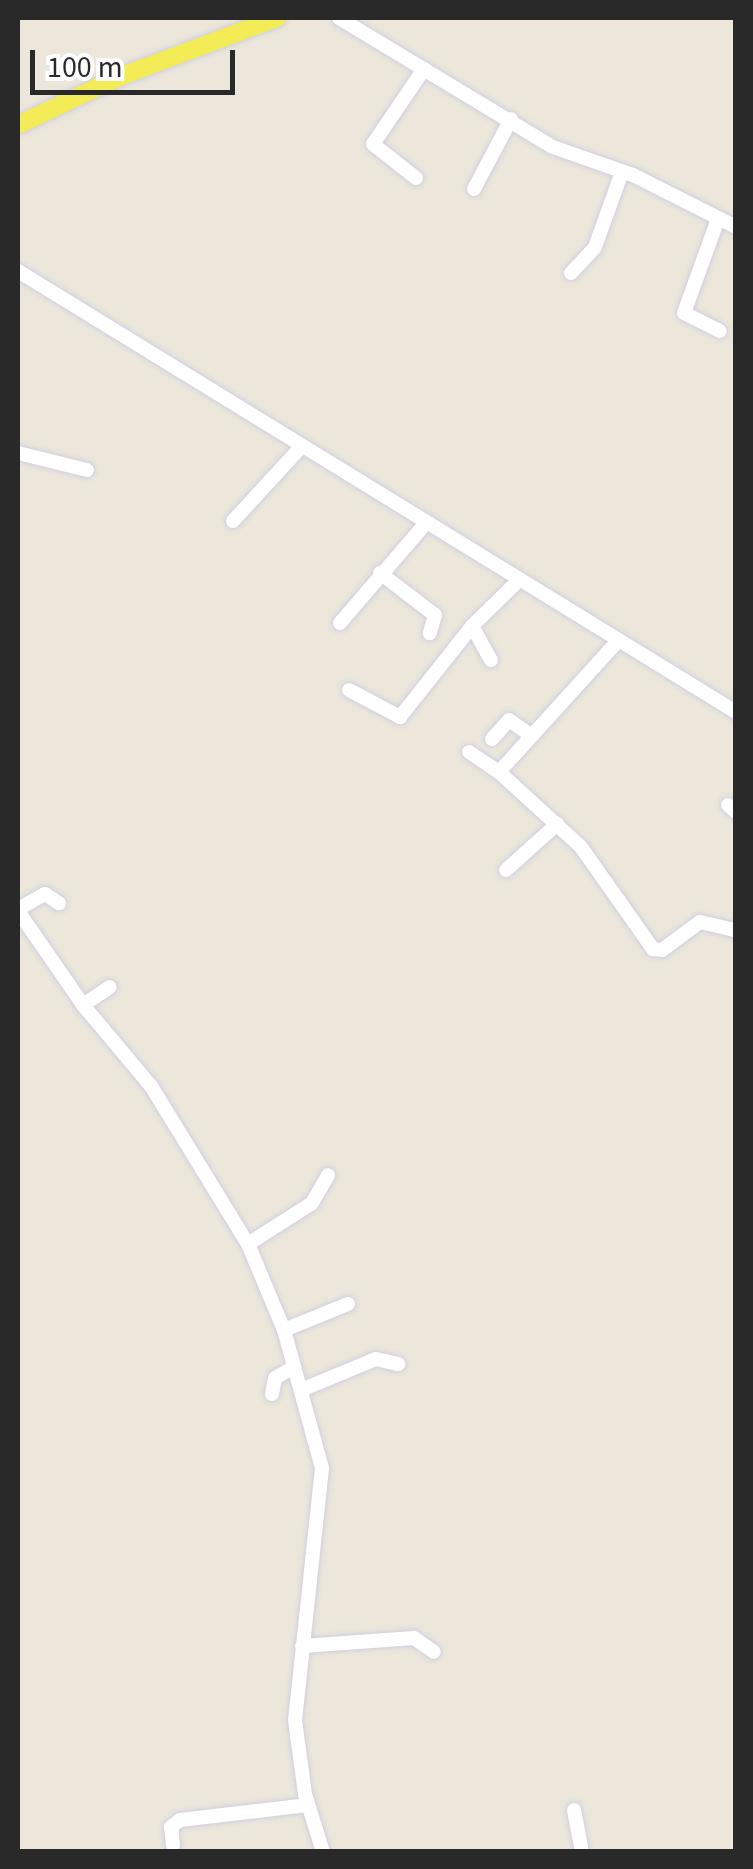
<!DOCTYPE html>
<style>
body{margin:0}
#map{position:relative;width:753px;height:1869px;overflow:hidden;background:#ece7da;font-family:"Source Sans 3",sans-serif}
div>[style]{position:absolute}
.roads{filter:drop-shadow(0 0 2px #cfcfe2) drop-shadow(0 0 2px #cfcfe2)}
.minor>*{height:14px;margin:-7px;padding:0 7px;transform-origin:7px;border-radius:7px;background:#fff}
.major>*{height:18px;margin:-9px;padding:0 9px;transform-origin:9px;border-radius:9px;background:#f4ec57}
span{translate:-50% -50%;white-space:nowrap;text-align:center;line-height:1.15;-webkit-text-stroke:9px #fff;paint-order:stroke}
.frame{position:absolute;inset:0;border:20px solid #292929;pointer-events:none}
.scale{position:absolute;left:30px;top:50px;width:205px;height:45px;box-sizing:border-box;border:5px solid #292929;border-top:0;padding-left:12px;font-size:30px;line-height:35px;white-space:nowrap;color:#292929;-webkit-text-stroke:8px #fff;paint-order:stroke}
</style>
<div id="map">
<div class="roads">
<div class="minor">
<i style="left:339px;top:18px;width:250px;rotate:31.1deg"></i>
<i style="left:553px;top:147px;width:85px;rotate:19.3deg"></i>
<i style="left:633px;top:175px;width:115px;rotate:26.8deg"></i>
<i style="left:416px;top:178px;width:55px;rotate:-141.7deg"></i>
<i style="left:373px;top:144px;width:91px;rotate:-55.8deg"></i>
<i style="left:474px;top:189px;width:79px;rotate:-62.1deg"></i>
<i style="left:718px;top:219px;width:100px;rotate:109.9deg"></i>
<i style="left:684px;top:313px;width:40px;rotate:26.6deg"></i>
<i style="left:18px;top:271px;width:843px;rotate:31.56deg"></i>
<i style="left:571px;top:273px;width:35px;rotate:-47deg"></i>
<i style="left:595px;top:247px;width:80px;rotate:-70.2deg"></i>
<i style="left:18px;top:453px;width:71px;rotate:13.8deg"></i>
<i style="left:233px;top:521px;width:100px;rotate:-47.4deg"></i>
<i style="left:380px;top:573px;width:69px;rotate:37.4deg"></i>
<i style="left:435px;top:615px;width:19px;rotate:106deg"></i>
<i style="left:340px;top:623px;width:132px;rotate:-49.3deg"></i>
<i style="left:472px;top:626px;width:39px;rotate:61deg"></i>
<i style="left:616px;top:643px;width:174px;rotate:132.2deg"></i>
<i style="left:499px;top:772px;width:111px;rotate:42.4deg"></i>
<i style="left:581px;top:847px;width:125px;rotate:54.8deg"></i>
<i style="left:653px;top:949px;width:9px;rotate:6deg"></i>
<i style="left:662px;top:950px;width:47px;rotate:-36.4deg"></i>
<i style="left:700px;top:922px;width:37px;rotate:13deg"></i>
<i style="left:349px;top:690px;width:58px;rotate:27.9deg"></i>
<i style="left:400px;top:717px;width:116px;rotate:-51.6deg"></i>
<i style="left:472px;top:626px;width:64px;rotate:-44.4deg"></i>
<i style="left:492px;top:739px;width:25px;rotate:-48deg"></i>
<i style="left:509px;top:720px;width:24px;rotate:35deg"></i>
<i style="left:469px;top:752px;width:36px;rotate:34deg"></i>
<i style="left:728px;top:805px;width:11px;rotate:41deg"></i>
<i style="left:506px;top:870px;width:69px;rotate:-42deg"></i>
<i style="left:18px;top:909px;width:31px;rotate:-29deg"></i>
<i style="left:45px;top:894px;width:17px;rotate:33deg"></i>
<i style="left:18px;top:911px;width:114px;rotate:55.3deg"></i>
<i style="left:83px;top:1005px;width:106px;rotate:50deg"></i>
<i style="left:151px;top:1086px;width:185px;rotate:58.5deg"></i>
<i style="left:248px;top:1244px;width:93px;rotate:67.3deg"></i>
<i style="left:284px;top:1330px;width:143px;rotate:74.6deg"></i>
<i style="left:322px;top:1468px;width:253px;rotate:96.1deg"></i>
<i style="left:295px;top:1720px;width:75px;rotate:82.3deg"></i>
<i style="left:305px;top:1794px;width:61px;rotate:72.8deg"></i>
<i style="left:83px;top:1005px;width:32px;rotate:-34deg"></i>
<i style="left:248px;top:1244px;width:76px;rotate:-32.6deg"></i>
<i style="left:312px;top:1203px;width:32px;rotate:-60deg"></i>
<i style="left:284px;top:1330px;width:69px;rotate:-22.1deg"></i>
<i style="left:301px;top:1390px;width:81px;rotate:-22.5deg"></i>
<i style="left:376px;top:1359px;width:23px;rotate:13deg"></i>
<i style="left:272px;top:1394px;width:16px;rotate:-79deg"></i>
<i style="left:275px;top:1378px;width:22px;rotate:-30deg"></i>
<i style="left:302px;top:1646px;width:112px;rotate:-4.1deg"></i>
<i style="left:414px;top:1638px;width:24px;rotate:35deg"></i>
<i style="left:574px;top:1810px;width:43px;rotate:79.2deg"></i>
<i style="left:173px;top:1845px;width:18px;rotate:-96deg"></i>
<i style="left:171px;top:1827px;width:11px;rotate:-38deg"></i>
<i style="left:180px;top:1820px;width:129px;rotate:-6.7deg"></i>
</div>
<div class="major">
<i style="left:18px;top:125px;width:112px;rotate:-25.4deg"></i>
<i style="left:119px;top:77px;width:169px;rotate:-20.5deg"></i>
</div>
</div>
<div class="frame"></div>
<div class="scale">100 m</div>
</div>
